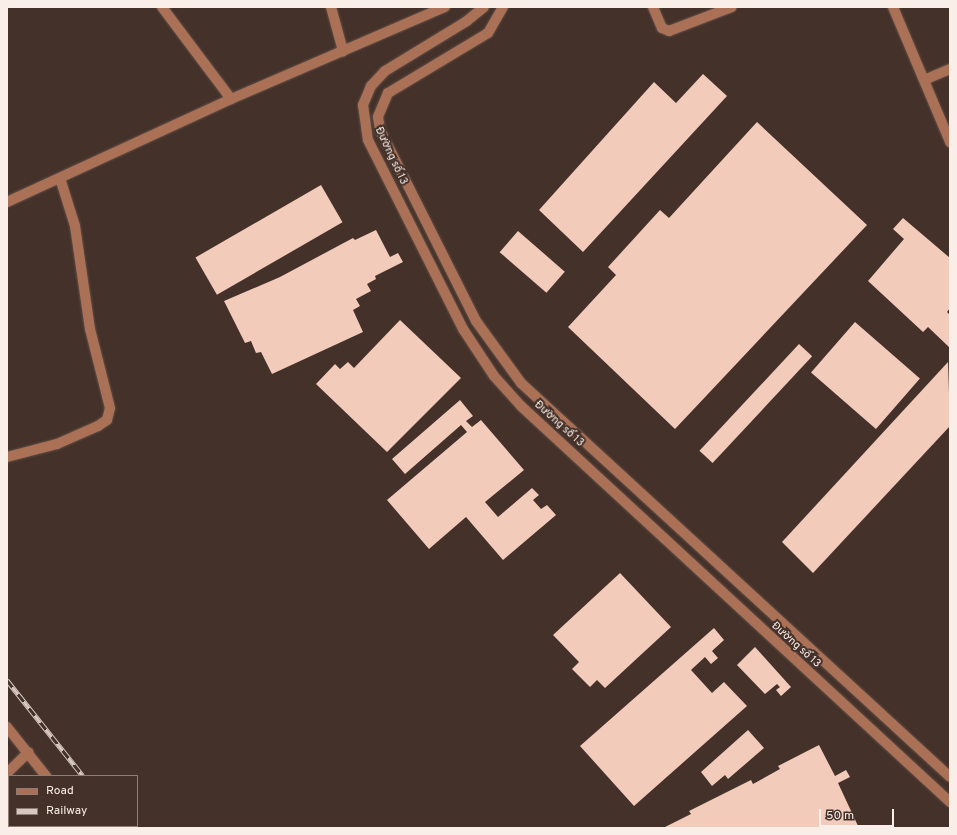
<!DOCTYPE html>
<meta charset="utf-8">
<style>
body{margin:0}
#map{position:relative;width:957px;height:835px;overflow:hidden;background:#443129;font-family:Overpass,sans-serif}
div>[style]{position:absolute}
.building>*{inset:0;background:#f2cbba;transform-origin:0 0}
.roads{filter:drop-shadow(0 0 1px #614f48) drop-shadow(0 0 1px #614f48)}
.minor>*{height:10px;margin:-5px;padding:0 5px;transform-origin:5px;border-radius:5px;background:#aa7156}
.rail>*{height:4.5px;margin-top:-2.25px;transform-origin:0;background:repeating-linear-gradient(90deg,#443129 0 9px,#d5c8c2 0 18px);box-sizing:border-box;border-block:1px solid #d5c8c2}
span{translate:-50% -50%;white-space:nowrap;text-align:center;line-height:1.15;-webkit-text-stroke:4px #443129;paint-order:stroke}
.street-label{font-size:11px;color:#faeee8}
.frame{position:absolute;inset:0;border:8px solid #faeee8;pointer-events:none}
.legend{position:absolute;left:8px;top:775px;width:130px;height:52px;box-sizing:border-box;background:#443129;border:1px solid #8d7d75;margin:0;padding:5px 7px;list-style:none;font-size:12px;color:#faeee8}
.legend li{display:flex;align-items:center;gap:8px;height:20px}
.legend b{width:20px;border:1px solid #8d7d75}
.scale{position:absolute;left:819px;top:809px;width:75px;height:18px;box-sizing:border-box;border:2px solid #faeee8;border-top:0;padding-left:5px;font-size:12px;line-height:14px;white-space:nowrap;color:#faeee8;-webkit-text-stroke:3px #443129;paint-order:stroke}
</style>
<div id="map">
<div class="building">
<i style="clip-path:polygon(703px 74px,727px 96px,583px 252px,539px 210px,654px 82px,676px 103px)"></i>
<i style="clip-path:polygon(757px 122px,867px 225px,675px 429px,568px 327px,616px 275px,608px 267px,660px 210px,669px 218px)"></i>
<i style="left:321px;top:185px;width:43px;height:145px;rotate:60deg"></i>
<i style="clip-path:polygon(903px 218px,950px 258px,950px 308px,947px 312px,950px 315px,950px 348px,928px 327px,923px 332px,868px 281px,904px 239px,893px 229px)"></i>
<i style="clip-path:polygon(376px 230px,390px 257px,398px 253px,403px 262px,375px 276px,376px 279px,367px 284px,371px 291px,356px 299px,360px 306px,353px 310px,363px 332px,272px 374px,261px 352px,256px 353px,251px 341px,245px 343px,224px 301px,280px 277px,353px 238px,355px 240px)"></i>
<i style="left:518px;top:231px;width:62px;height:28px;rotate:41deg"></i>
<i style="clip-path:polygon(400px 320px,461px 378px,387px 452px,316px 384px,335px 364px,340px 369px,348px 362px,354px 368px)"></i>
<i style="left:855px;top:322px;width:86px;height:67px;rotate:41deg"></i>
<i style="left:799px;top:344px;width:18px;height:146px;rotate:43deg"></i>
<i style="clip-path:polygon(948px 362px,950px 426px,813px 573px,782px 542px)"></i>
<i style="clip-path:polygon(460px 400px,473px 416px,466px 421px,472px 427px,481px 420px,524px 470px,485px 502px,498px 517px,532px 488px,539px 495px,533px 500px,541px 509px,547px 505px,556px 515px,503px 560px,466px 517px,429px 549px,387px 500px,467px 432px,461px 425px,405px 474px,392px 459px)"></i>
<i style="clip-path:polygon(620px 573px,671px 627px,605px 688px,597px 680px,590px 687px,572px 669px,579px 662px,553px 635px)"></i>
<i style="clip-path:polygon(714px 628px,724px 640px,712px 651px,718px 658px,711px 664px,705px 657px,691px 670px,712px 693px,724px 682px,747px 706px,634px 806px,580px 746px)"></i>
<i style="clip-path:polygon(755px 647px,791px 687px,781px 696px,776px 690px,780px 687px,777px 684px,765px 694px,737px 665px)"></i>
<i style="clip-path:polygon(748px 730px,764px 748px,728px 779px,725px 775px,712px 786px,701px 772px)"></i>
<i style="clip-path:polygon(819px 745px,835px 776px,846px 770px,850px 777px,838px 783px,859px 828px,663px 828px,691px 814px,689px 811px,751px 780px,753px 784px,780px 769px,778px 766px)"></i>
</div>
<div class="roads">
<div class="minor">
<i style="left:162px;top:7px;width:115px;rotate:53.1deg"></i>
<i style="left:331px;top:7px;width:46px;rotate:74.7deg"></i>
<i style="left:484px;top:7px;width:22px;rotate:141deg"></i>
<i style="left:467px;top:21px;width:96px;rotate:148.6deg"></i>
<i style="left:385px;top:71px;width:21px;rotate:133deg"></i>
<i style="left:371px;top:86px;width:21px;rotate:113deg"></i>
<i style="left:363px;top:105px;width:35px;rotate:82deg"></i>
<i style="left:368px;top:140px;width:212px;rotate:63.3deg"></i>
<i style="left:463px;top:329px;width:56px;rotate:56.6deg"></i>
<i style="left:494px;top:376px;width:40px;rotate:48deg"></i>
<i style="left:521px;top:406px;width:584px;rotate:42.71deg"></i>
<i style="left:503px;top:7px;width:30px;rotate:120deg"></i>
<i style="left:488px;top:33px;width:117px;rotate:149deg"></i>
<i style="left:388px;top:93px;width:26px;rotate:113deg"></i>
<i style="left:378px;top:117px;width:13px;rotate:81deg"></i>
<i style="left:380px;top:130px;width:214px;rotate:63.3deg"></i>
<i style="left:476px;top:321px;width:77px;rotate:54deg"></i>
<i style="left:521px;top:383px;width:582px;rotate:42.56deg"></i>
<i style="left:653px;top:7px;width:23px;rotate:67deg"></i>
<i style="left:662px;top:28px;width:8px;rotate:23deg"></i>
<i style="left:669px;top:31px;width:67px;rotate:-20.9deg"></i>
<i style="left:893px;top:7px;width:147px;rotate:67.1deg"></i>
<i style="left:924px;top:80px;width:28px;rotate:-23deg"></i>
<i style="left:7px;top:202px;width:247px;rotate:-24.7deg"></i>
<i style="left:231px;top:99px;width:233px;rotate:-23.3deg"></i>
<i style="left:7px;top:457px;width:52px;rotate:-14.6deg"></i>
<i style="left:57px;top:444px;width:45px;rotate:-23.7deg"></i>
<i style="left:98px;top:426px;width:11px;rotate:-34deg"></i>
<i style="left:107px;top:420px;width:12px;rotate:-76deg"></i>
<i style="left:110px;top:408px;width:81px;rotate:-104.2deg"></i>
<i style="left:90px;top:329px;width:104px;rotate:-98.3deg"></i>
<i style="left:75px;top:226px;width:50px;rotate:-107.4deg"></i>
<i style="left:7px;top:727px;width:63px;rotate:51.5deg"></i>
<i style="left:7px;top:773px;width:30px;rotate:-44deg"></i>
<i style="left:79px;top:826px;width:3px;rotate:45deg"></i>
<i style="left:27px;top:828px;width:4px;rotate:-34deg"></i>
</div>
</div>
<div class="rail">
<i style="left:7px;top:680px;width:122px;rotate:51.6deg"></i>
<i style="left:118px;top:826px;width:2px;rotate:63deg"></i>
</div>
<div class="street-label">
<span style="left:391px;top:156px;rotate:65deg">Đường số 13</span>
<span style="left:559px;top:424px;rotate:42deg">Đường số 13</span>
<span style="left:796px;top:645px;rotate:42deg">Đường số 13</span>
</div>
<div class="frame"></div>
<ul class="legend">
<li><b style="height:5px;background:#aa7156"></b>Road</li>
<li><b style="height:5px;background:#d5c8c2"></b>Railway</li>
</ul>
<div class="scale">50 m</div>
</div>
